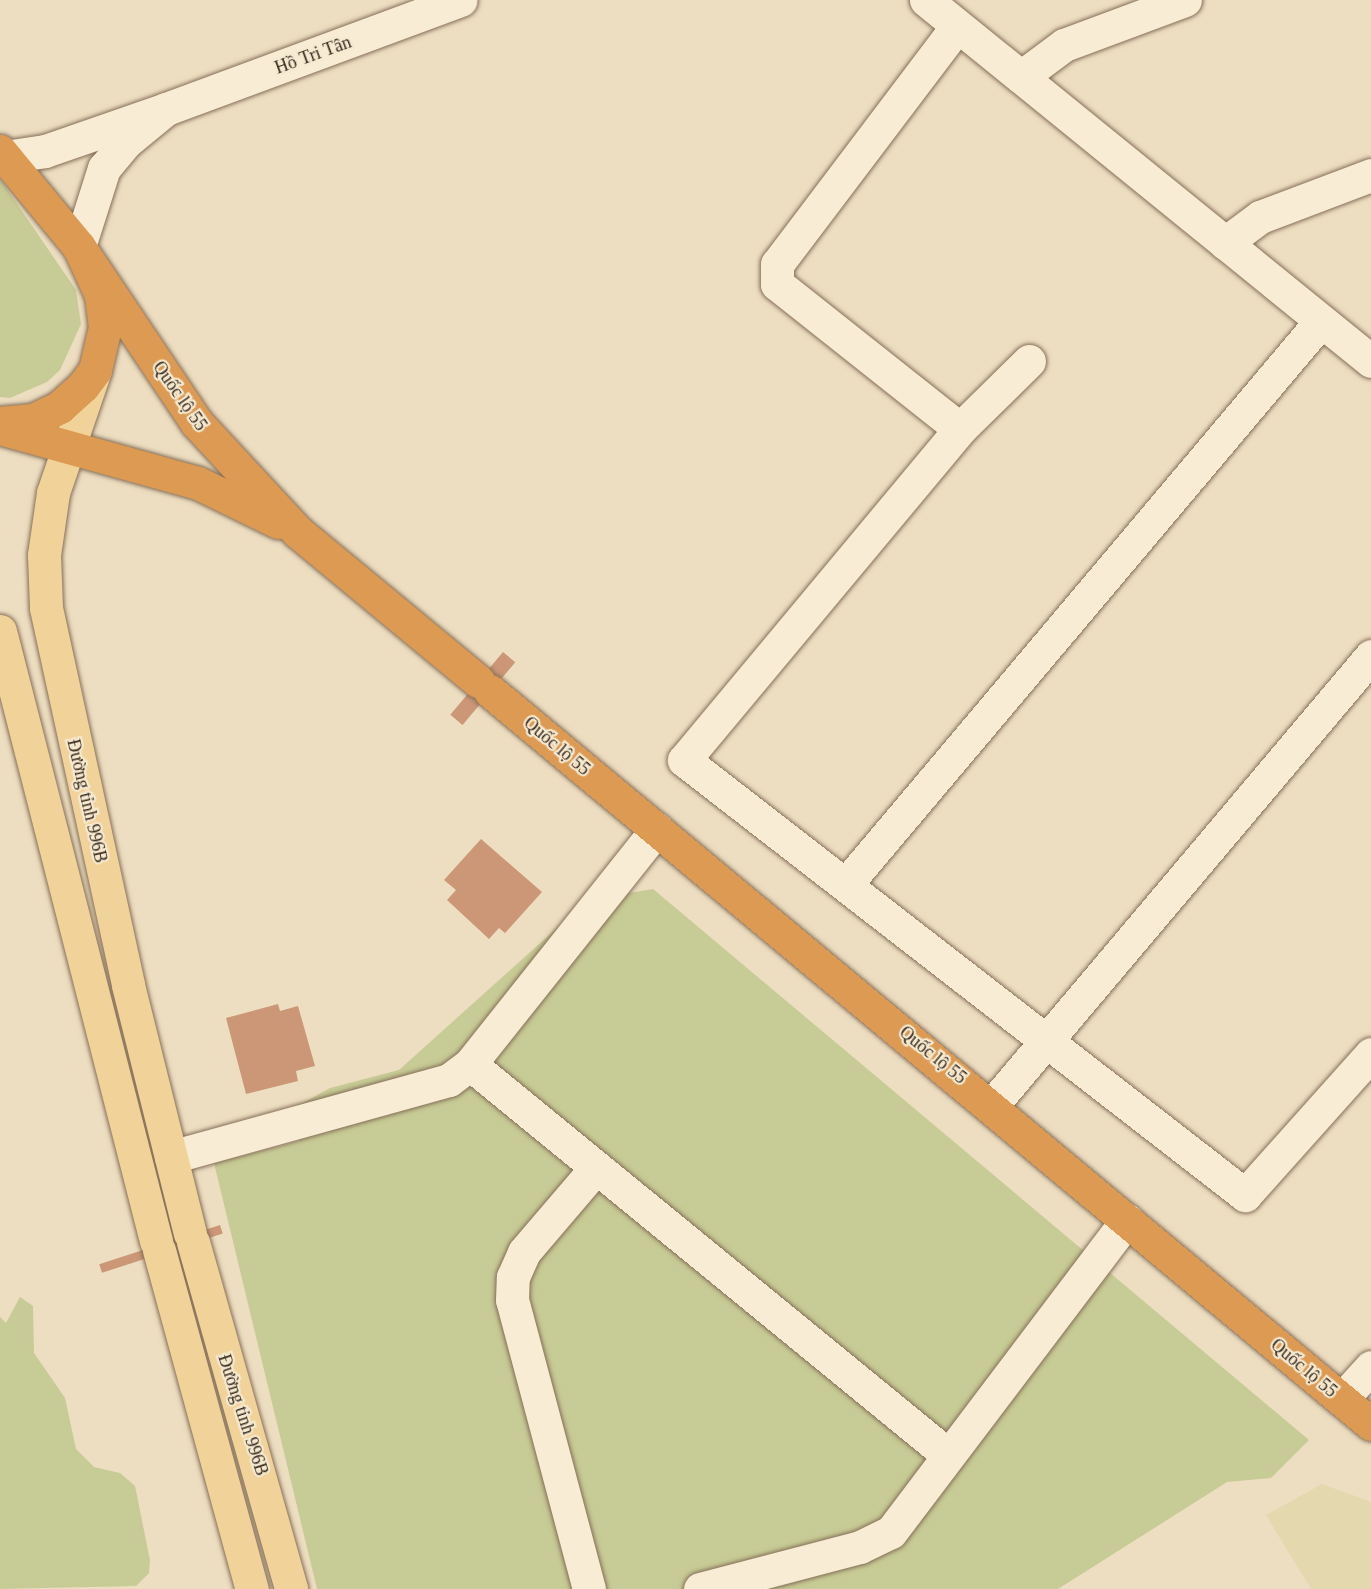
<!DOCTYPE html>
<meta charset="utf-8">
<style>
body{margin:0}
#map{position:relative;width:1371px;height:1589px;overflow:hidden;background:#eddec1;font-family:Georgia,serif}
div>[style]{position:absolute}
.farmland>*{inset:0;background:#e3d8ae}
.green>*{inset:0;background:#c7cb95}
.building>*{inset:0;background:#cb9777;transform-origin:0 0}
.roads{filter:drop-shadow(0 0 2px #866f59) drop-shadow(0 0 2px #866f59)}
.minor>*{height:33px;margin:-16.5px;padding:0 16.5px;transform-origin:16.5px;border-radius:16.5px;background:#f8ecd4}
.major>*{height:33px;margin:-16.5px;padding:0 16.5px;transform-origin:16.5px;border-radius:16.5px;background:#f1d298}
.highway>*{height:33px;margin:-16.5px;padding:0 16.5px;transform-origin:16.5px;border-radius:16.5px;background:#dc9a52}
span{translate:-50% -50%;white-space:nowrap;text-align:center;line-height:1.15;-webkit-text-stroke:4.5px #f5e9d0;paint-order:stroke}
.street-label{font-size:18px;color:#36281d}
</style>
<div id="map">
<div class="farmland">
<i style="clip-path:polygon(1322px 1484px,1371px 1502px,1371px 1589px,1311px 1589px,1266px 1515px)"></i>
</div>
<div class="green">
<i style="clip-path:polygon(0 179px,76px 290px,81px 324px,60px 370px,47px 382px,10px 398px,0 397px)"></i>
<i style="clip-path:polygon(653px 889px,1309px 1440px,1271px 1478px,1227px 1482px,1058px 1589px,317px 1589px,214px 1163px,299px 1141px,286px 1112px,330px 1088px,399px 1070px,588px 900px)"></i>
<i style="clip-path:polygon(20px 1297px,33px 1306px,34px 1353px,65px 1398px,76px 1449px,94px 1467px,120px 1473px,135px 1486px,150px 1560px,149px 1573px,136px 1586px,0 1589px,0 1317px,6px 1323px)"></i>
</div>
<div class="building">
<i style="left:503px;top:652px;width:16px;height:82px;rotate:40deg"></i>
<i style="clip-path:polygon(481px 839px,542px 892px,505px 933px,499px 928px,489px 939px,447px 900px,456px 890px,444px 880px)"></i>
<i style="clip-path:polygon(278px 1004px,280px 1011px,298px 1006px,315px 1066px,296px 1071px,298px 1081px,246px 1094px,226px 1018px)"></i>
<i style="left:220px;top:1225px;width:9px;height:127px;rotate:72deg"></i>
</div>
<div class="roads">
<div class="minor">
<i style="left:926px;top:0;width:573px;rotate:39.05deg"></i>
<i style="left:955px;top:29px;width:295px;rotate:127.1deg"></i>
<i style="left:777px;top:264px;width:20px;rotate:90deg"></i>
<i style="left:777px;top:284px;width:233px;rotate:38.4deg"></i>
<i style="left:1021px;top:77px;width:54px;rotate:-36.7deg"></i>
<i style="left:1064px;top:45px;width:129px;rotate:-20.4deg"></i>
<i style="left:166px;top:109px;width:314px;rotate:-20.3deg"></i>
<i style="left:5px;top:157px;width:40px;rotate:-8.5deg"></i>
<i style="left:45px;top:151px;width:128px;rotate:-19.1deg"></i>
<i style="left:166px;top:109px;width:52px;rotate:140.5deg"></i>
<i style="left:126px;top:142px;width:34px;rotate:130deg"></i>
<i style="left:104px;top:168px;width:83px;rotate:107.6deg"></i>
<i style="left:1225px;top:243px;width:44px;rotate:-36.6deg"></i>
<i style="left:1260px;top:217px;width:119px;rotate:-20.7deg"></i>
<i style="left:1029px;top:361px;width:97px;rotate:135.4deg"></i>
<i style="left:960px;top:429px;width:431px;rotate:129.8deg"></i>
<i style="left:684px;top:760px;width:710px;rotate:37.79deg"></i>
<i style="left:1245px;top:1195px;width:189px;rotate:-48.2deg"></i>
<i style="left:847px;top:883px;width:735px;rotate:-49.86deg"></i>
<i style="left:470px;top:1064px;width:618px;rotate:39.28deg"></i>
<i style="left:993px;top:1104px;width:586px;rotate:-49.84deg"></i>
<i style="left:171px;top:1157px;width:288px;rotate:-15.5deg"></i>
<i style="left:449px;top:1080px;width:26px;rotate:-37deg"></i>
<i style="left:470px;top:1064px;width:300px;rotate:-51.5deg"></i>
<i style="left:1342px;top:1399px;width:43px;rotate:-47.8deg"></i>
<i style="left:589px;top:1589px;width:299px;rotate:-104.9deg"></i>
<i style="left:512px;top:1300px;width:23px;rotate:-88deg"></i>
<i style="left:513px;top:1277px;width:27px;rotate:-66deg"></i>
<i style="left:524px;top:1252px;width:109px;rotate:-49.5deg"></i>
<i style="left:700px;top:1589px;width:165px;rotate:-14.7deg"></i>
<i style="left:860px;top:1547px;width:34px;rotate:-26deg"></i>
<i style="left:891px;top:1532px;width:391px;rotate:-52.9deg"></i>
</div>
<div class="major">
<i style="left:95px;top:370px;width:130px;rotate:108.9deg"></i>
<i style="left:53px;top:493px;width:63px;rotate:98.3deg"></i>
<i style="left:44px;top:555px;width:53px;rotate:87.8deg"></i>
<i style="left:46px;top:608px;width:386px;rotate:77.7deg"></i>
<i style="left:128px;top:985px;width:256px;rotate:76deg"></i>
<i style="left:0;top:631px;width:630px;rotate:75.65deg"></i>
<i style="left:193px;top:1242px;width:361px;rotate:74.2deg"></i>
<i style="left:159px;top:1250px;width:352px;rotate:74.7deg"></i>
</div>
<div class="highway">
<i style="left:0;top:151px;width:124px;rotate:50.5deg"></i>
<i style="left:79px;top:247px;width:53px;rotate:65.4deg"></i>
<i style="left:101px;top:295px;width:32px;rotate:83deg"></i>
<i style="left:105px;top:327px;width:44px;rotate:103.1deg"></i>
<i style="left:95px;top:370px;width:20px;rotate:127deg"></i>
<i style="left:83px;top:386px;width:31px;rotate:138deg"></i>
<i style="left:60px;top:407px;width:30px;rotate:154deg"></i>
<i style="left:33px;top:420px;width:33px;rotate:175deg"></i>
<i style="left:79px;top:247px;width:211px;rotate:56.2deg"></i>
<i style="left:196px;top:422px;width:150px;rotate:47.2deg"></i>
<i style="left:298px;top:532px;width:234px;rotate:39.6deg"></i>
<i style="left:0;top:428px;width:205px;rotate:15.5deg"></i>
<i style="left:198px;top:483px;width:89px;rotate:26deg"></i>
<i style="left:490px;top:691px;width:1146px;rotate:39.76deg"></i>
</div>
</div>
<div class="street-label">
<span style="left:313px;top:55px;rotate:-20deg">Hồ Tri Tân</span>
<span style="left:180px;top:396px;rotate:55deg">Quốc lộ 55</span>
<span style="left:557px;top:746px;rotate:40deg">Quốc lộ 55</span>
<span style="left:87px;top:801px;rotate:77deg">Đường tỉnh 996B</span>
<span style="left:933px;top:1055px;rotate:39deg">Quốc lộ 55</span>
<span style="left:1304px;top:1368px;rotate:40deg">Quốc lộ 55</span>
<span style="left:243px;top:1415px;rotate:72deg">Đường tỉnh 996B</span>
</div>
</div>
